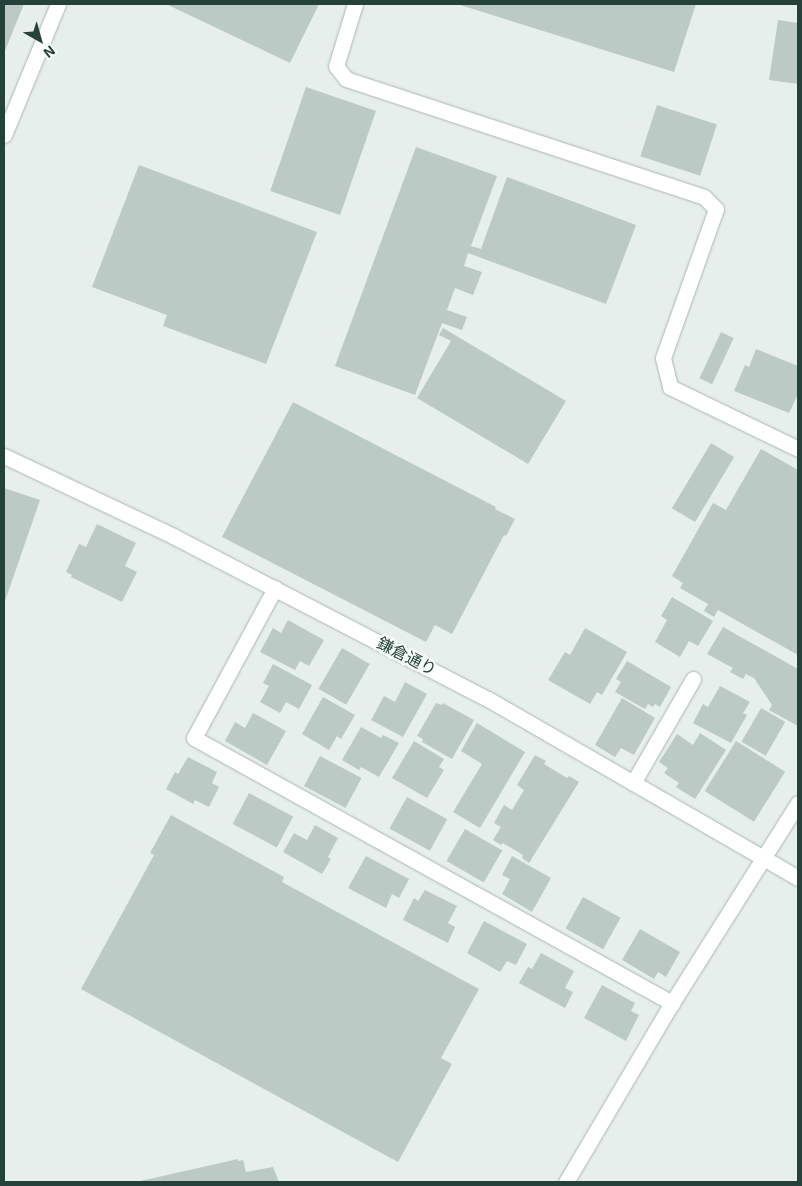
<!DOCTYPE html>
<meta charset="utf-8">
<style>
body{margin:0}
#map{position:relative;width:802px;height:1186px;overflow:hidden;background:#e6efeb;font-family:"Exo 2","Noto Sans JP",sans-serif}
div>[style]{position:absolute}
.building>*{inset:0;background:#bbcac4;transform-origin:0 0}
.roads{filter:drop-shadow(0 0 1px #a8b8b2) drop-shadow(0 0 1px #a8b8b2)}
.minor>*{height:15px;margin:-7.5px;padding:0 7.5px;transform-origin:7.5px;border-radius:7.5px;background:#fff}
span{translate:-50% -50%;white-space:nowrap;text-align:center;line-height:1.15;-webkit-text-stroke:5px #f7fbf9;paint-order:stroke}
.street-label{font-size:16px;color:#24423a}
.frame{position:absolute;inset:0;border:5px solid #24423a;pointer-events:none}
.north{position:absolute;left:15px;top:15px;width:50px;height:50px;-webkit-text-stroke:4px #f7fbf9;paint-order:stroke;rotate:142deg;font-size:14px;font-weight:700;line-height:20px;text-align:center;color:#24423a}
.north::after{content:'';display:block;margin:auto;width:18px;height:22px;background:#24423a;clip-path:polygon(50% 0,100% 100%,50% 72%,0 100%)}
</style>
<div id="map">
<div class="building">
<i style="clip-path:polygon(4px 4px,24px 4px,4px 53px)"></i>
<i style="clip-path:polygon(166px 4px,319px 4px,290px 63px)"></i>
<i style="clip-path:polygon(457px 4px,696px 4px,674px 72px)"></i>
<i style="clip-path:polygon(778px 20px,798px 23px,798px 84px,769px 80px)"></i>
<i style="left:306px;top:87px;width:74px;height:110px;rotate:19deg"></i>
<i style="left:657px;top:105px;width:63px;height:54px;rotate:18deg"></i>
<i style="clip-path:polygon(416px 147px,497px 176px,471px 246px,481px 249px,507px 177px,636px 225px,606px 304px,468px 253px,464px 266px,482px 272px,473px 295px,455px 288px,447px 310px,467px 317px,462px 330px,442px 323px,415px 395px,335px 366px)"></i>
<i style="clip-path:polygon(139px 165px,317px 232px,266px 364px,163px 326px,167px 315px,92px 287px)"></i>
<i style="clip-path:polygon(443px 328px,566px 401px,528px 464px,417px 398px,451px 341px,439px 335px)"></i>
<i style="left:721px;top:332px;width:14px;height:51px;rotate:25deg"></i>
<i style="clip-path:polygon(756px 349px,798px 366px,798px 394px,789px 413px,734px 391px,745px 365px,749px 367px)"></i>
<i style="clip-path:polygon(293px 402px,496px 507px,495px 509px,515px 519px,506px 536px,504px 535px,452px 634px,435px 625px,426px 642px,222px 537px)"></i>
<i style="left:711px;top:443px;width:27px;height:76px;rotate:31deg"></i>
<i style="clip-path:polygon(761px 449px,798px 470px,798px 655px,718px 610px,714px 617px,704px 611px,708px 604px,680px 588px,683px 583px,672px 576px,713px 503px,726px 510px)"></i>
<i style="clip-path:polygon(4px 488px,40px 500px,4px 604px)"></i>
<i style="clip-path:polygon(97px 524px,136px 543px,125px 566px,137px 572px,122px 602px,71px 577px,72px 575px,66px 572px,79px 544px,86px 547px)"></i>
<i style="clip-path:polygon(672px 597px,713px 621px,698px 646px,689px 641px,680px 657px,655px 642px,667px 620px,661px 616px)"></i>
<i style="clip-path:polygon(288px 620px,324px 640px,309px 666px,300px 661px,295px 670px,260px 652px,273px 628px,281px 633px)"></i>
<i style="clip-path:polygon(723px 627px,798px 669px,798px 726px,769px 710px,772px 705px,754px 678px,746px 674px,743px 679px,730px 672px,733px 668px,707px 654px)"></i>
<i style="clip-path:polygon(585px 628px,627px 652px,602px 695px,597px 692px,590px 704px,548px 680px,565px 652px,570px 655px)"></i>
<i style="left:342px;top:648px;width:32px;height:47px;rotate:30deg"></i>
<i style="clip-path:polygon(627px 661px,671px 687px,660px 707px,655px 704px,653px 707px,648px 704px,645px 709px,615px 692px,621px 682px,616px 679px)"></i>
<i style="clip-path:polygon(273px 664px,312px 685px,299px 709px,286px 702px,280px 713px,260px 702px,269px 686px,263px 683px)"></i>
<i style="clip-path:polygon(405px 682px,427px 694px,403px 737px,371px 720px,384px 696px,395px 702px)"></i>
<i style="clip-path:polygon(720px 686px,750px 702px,743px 713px,747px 715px,731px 743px,693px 723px,703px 704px,708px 707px)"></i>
<i style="clip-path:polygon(323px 697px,355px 715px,341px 739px,337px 736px,329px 750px,302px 734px)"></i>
<i style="clip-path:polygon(622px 698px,655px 718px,634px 755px,621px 748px,615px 757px,595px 745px)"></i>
<i style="clip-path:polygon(436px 703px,442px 705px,443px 703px,474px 720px,452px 759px,422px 742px,423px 739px,417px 736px)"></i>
<i style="left:761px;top:708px;width:28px;height:39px;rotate:30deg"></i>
<i style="clip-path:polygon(253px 713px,286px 731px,267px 765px,225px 741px,235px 722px,245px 728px)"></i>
<i style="clip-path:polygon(477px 723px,525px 752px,480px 828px,453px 812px,482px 764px,461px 751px)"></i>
<i style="clip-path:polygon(361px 727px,381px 738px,383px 735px,399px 743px,379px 777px,361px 767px,359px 770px,342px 760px)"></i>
<i style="clip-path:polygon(700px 733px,726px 750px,695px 799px,676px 787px,679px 783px,664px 773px,668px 768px,659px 762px,677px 734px,693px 745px)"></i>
<i style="clip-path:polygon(414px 741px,444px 759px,439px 767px,444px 770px,427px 798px,392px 778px)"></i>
<i style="left:736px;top:741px;width:58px;height:59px;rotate:32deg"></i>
<i style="clip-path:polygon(535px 755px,546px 761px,544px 764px,567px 778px,569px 776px,579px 782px,529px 863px,522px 858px,523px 855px,503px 843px,501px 845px,493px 840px,501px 827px,494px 823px,504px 805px,512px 810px,524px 790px,517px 785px)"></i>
<i style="left:320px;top:756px;width:47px;height:34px;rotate:28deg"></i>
<i style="clip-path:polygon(188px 757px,217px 772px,212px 783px,219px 787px,209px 807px,195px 800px,193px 804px,166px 789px,175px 772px,178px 774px)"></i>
<i style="left:249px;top:793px;width:50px;height:35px;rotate:28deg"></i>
<i style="left:407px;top:797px;width:46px;height:36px;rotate:29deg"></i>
<i style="clip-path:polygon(171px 815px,284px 877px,282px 882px,479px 989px,441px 1058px,452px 1064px,398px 1162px,81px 989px,154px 855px,150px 853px)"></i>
<i style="clip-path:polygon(315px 825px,338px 838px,328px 857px,331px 859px,322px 874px,283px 852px,294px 833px,307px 840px)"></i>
<i style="left:465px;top:829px;width:43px;height:37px;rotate:30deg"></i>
<i style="clip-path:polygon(366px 856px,409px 879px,399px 898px,392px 894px,386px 908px,348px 888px)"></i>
<i style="clip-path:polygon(512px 856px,551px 878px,532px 912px,502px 894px,510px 879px,502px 875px)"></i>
<i style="clip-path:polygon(425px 890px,457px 906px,448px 923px,455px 927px,448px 943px,403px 920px,414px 898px,418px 901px)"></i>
<i style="left:583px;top:897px;width:43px;height:36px;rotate:29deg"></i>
<i style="clip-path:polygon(484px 921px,527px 944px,516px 965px,507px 961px,500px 972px,467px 953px)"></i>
<i style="clip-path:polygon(640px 929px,680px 952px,666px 977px,658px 972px,654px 979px,622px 960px)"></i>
<i style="clip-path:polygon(541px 953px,574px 971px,565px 988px,573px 992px,565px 1008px,519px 983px,528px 967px,532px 969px)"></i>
<i style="clip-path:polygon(602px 985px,635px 1003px,631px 1011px,639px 1015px,626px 1041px,584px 1018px)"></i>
<i style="clip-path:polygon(238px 1159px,238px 1161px,243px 1160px,246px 1172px,273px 1167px,279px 1182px,136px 1182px)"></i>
</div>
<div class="roads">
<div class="minor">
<i style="left:355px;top:4px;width:65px;rotate:107deg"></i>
<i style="left:336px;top:66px;width:16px;rotate:52deg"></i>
<i style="left:346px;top:79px;width:377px;rotate:18.2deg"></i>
<i style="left:704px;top:197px;width:17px;rotate:45deg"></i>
<i style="left:716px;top:209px;width:158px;rotate:109.6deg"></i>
<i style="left:663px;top:358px;width:30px;rotate:76deg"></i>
<i style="left:670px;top:387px;width:142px;rotate:25.8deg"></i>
<i style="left:4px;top:135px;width:142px;rotate:-67.6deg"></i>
<i style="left:4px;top:456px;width:187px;rotate:25.3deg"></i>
<i style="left:173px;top:536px;width:355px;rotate:27.4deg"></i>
<i style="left:488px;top:699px;width:358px;rotate:30deg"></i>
<i style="left:275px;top:588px;width:170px;rotate:118.4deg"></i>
<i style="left:194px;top:738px;width:547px;rotate:29deg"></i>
<i style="left:633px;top:783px;width:120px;rotate:-60deg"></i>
<i style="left:566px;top:1182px;width:208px;rotate:-59.4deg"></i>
<i style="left:672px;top:1003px;width:236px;rotate:-57.8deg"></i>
</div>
</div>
<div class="street-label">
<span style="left:407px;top:656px;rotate:27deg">鎌倉通り</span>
</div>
<div class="frame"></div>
<div class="north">N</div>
</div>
